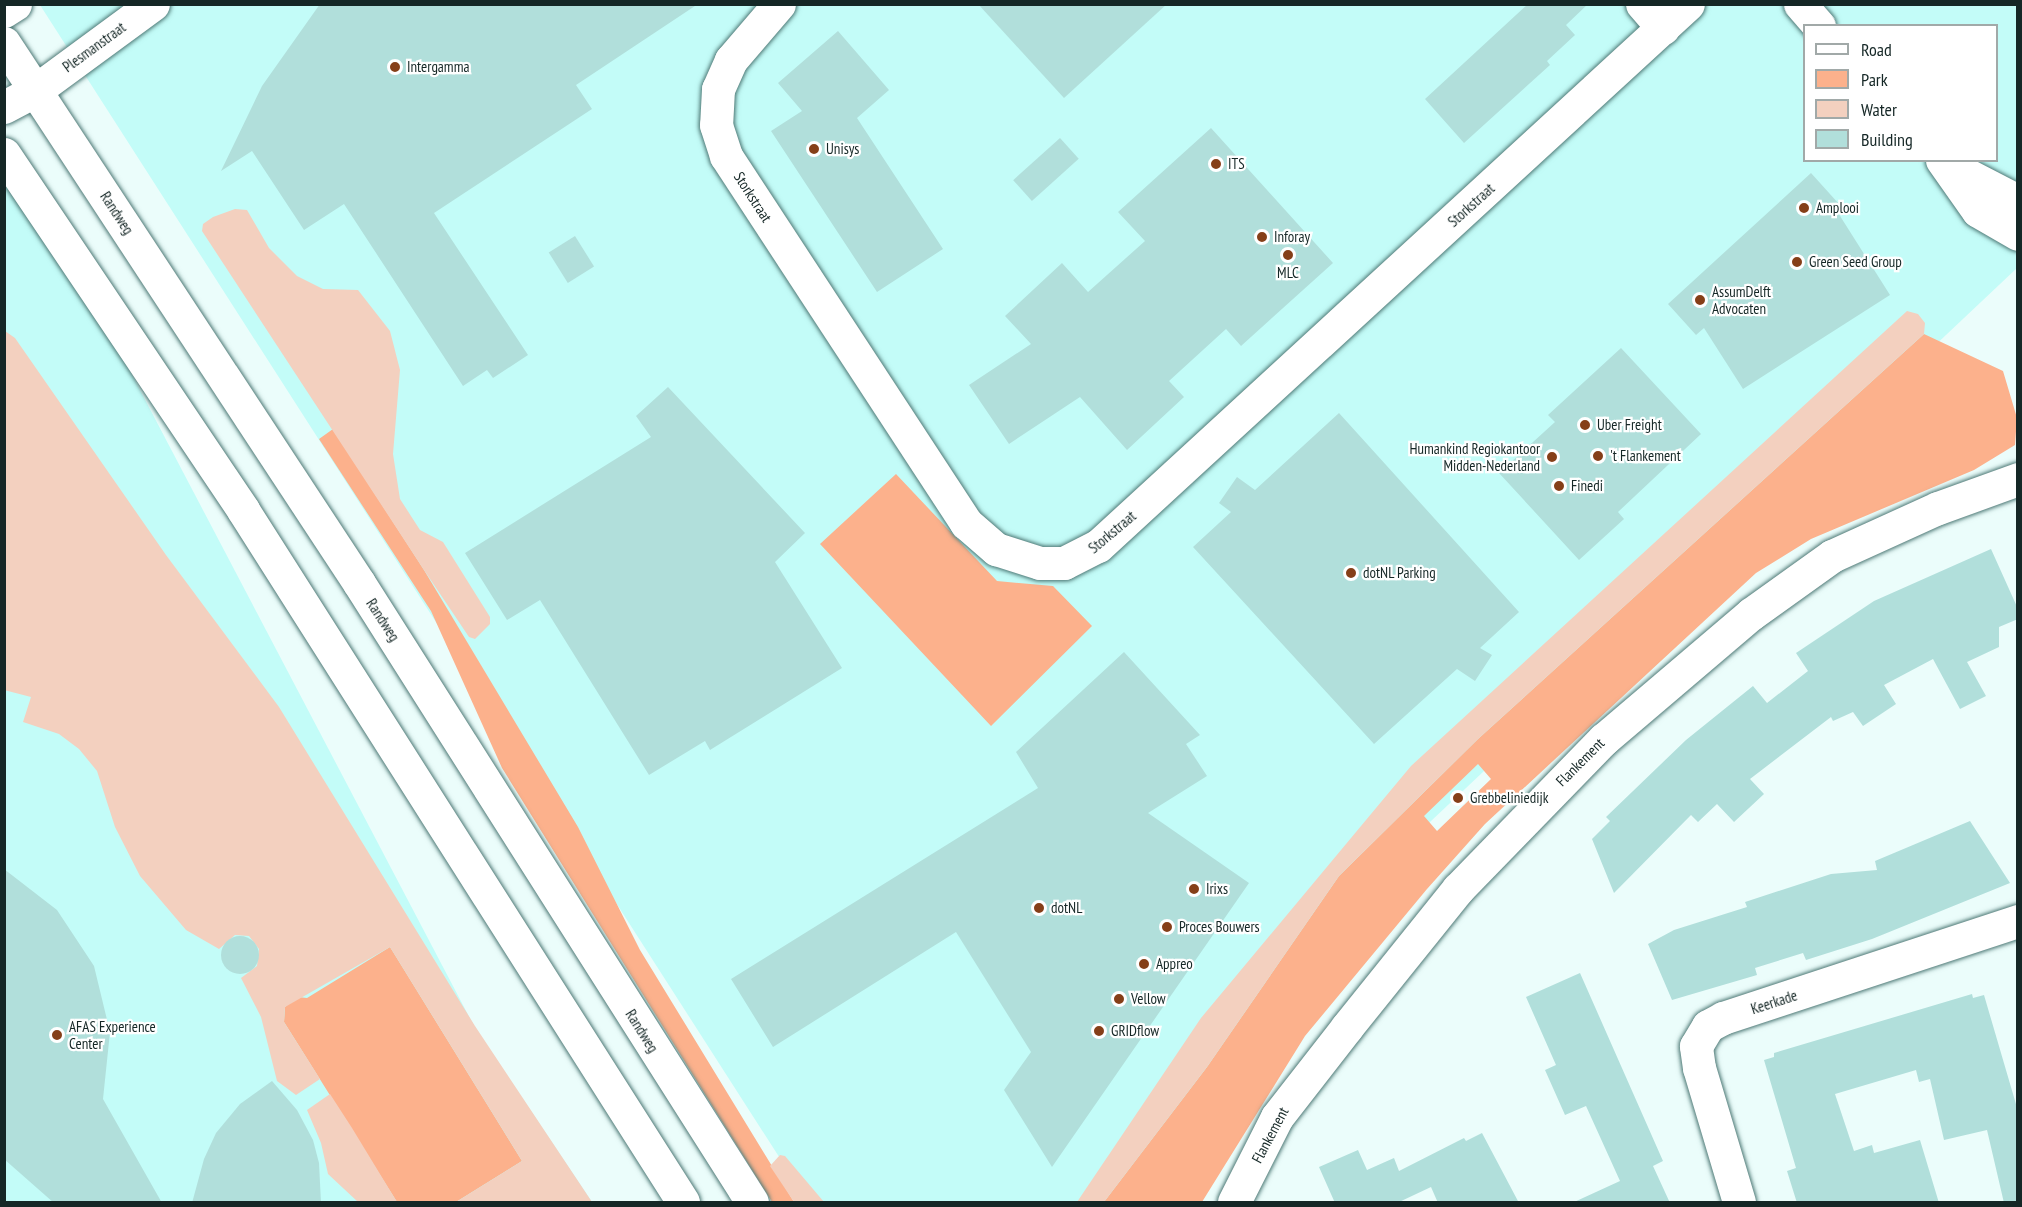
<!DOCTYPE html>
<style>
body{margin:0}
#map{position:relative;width:2022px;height:1207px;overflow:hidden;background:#ebfdfb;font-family:"PT Sans Narrow",sans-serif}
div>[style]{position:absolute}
.built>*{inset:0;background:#c3fcf8}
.green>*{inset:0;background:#fcb18c}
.water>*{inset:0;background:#f3d0bf}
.building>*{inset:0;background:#b1dfdb;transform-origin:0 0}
.round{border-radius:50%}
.roads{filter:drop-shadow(0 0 2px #4e7976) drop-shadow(0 0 2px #4e7976)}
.minor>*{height:33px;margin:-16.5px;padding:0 16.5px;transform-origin:16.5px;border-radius:16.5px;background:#fff}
.tertiary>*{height:33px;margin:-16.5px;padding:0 16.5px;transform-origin:16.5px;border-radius:16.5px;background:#fff}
.secondary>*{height:33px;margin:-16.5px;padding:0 16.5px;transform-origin:16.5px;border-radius:16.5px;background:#fff}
.dots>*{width:16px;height:16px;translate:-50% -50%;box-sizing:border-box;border:3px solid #fff;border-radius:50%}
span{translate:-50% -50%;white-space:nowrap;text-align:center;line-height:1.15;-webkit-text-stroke:4.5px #fff;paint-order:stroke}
.street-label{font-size:15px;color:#152726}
.poi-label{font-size:15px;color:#152726}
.left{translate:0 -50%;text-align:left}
.right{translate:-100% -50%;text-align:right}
.frame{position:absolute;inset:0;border:6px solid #152726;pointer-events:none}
.legend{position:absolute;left:1803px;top:24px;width:195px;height:138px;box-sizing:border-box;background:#fff;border:2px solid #a1a9a8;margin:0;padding:8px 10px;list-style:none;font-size:18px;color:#152726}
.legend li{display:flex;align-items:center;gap:12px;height:30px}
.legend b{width:30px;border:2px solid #a1a9a8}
</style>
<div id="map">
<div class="built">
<i style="clip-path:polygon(evenodd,40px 5px,2017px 5px,2017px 268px,1377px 872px,1136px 1202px,808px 1202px,40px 5px,1804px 26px,1996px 26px,1996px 160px,1804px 160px,1804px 26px)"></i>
<i style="clip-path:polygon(17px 156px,474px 1026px,592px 1202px,5px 1202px,4px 164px)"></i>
</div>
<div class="green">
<i style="clip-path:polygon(evenodd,1924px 334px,2003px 371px,2017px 418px,2015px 445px,1974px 470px,1811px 539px,1756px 573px,1485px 824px,1427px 889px,1305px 1036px,1202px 1202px,1104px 1202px,1207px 1067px,1339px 876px,1478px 739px,1924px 334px,1478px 764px,1491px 779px,1437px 831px,1424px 816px,1478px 764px)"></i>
<i style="clip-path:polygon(333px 429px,424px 570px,578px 827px,640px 950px,794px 1202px,772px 1202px,502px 768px,431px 611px,319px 439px)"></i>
<i style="clip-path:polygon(896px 474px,997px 581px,1053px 586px,1092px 626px,991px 726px,820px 544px)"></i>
<i style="clip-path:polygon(390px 947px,522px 1161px,456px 1202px,397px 1202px,284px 1022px,285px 1007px,291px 1002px,298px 997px,307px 998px)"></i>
</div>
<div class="water">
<i style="clip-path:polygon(235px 209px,247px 210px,269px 248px,297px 276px,323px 289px,358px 290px,390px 331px,400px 370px,393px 454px,400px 499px,420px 530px,443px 542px,490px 617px,490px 624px,475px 639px,469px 637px,424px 570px,202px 231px,203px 224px,213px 217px)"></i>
<i style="clip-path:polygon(1907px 311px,1918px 314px,1925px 323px,1924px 334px,1478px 739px,1339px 876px,1207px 1067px,1104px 1202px,1077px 1202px,1201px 1018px,1411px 766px)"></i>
<i style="clip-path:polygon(5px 331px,15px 338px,166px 555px,279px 707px,475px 1026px,592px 1202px,456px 1202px,522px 1161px,390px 947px,285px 1007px,284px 1022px,320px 1079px,296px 1095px,277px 1081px,261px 1017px,241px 978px,257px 966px,259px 949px,249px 936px,235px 935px,219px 949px,186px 930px,140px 876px,115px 827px,97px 771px,79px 749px,59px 734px,23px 722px,31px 697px,4px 690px)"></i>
<i style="clip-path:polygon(330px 1094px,352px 1128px,397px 1202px,358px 1202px,328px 1174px,321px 1143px,307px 1110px)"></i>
<i style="clip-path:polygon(780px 1155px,785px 1156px,824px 1202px,794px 1202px,770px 1166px)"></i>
</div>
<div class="building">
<i style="clip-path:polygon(320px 4px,698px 4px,576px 85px,592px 109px,434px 213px,528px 355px,493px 378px,487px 370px,463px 386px,344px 204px,304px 230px,252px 151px,221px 171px,262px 86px)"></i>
<i style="clip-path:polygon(978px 4px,1167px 4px,1064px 98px)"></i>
<i style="clip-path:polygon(1528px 4px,1588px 4px,1566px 25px,1575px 35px,1547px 61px,1550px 65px,1464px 143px,1425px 99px)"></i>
<i style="clip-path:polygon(838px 31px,889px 90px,857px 118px,943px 249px,877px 292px,771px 131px,802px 111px,778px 83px)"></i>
<i style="clip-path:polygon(1211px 128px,1333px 263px,1241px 346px,1226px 329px,1169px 381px,1184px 397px,1127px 450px,1080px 397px,1009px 444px,969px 385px,1031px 344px,1005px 316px,1062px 263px,1088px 292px,1145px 241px,1118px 212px)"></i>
<i style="left:1060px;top:138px;width:28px;height:63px;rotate:48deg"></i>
<i style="clip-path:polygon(1811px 173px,1839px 204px,1835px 208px,1890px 295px,1743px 389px,1704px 328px,1696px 335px,1668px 304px)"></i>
<i style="left:575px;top:236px;width:36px;height:31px;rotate:58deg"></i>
<i style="clip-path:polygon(1621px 348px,1701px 434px,1618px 512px,1624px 519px,1579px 560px,1499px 473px,1555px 422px,1548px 415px)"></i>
<i style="clip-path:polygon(668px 387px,805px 533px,775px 562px,842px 668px,710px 750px,705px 741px,649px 775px,540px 600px,507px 620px,465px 553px,651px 437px,636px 416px)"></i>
<i style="clip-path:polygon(1339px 413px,1519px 612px,1480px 648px,1492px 655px,1475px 681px,1457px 669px,1374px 744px,1193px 547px,1231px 512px,1219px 503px,1237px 477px,1255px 490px)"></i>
<i style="clip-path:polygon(1991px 549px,2018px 609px,2018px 619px,1999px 627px,1999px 647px,1967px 662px,1986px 696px,1960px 709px,1933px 659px,1884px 685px,1896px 704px,1863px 726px,1853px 712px,1833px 721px,1831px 717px,1750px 779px,1764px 794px,1734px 822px,1717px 804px,1698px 822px,1691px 815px,1614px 893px,1592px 839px,1610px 821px,1606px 817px,1686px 740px,1753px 686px,1767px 703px,1808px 671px,1796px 653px,1874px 601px)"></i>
<i style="clip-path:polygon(1124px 652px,1200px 735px,1186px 744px,1207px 776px,1148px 813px,1249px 883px,1052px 1167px,1004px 1090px,1031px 1052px,956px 932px,773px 1047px,731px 979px,1038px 788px,1016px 752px)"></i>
<i style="clip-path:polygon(1970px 821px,2010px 883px,1872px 939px,1806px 960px,1803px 953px,1755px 968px,1757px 975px,1672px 1000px,1648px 944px,1674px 930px,1747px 907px,1745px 902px,1831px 874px,1877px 870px,1875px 861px)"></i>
<i style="clip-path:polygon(4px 869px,57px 910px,94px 966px,110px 1032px,103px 1099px,162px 1203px,54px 1203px,4px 1159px)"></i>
<i class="round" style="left:221px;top:936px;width:38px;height:38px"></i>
<i style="clip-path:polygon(1580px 973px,1663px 1161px,1653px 1166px,1670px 1203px,1572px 1203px,1620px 1181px,1586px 1106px,1565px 1115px,1545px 1070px,1556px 1065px,1526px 997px)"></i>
<i style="clip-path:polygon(1972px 994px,1973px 998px,1984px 995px,2018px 1111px,2018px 1203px,2004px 1203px,1987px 1130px,1944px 1140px,1930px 1079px,1919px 1082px,1916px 1070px,1835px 1094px,1854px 1151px,1872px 1145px,1874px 1153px,1920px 1140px,1939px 1203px,1797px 1203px,1787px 1171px,1796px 1168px,1764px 1060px,1774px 1057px,1774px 1053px)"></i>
<i style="clip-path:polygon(272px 1081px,297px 1110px,313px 1140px,319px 1163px,321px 1203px,192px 1203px,204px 1159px,216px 1133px,240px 1104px)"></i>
<i style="clip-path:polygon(1482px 1133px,1519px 1203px,1438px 1203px,1431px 1187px,1397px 1203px,1335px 1203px,1319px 1167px,1358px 1150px,1367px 1170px,1394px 1158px,1399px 1171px,1464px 1138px,1466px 1141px)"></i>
</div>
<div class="roads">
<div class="minor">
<i style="left:779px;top:4px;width:74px;rotate:130.6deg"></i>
<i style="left:731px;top:60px;width:32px;rotate:114deg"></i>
<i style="left:718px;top:89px;width:36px;rotate:93deg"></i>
<i style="left:716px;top:125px;width:33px;rotate:72deg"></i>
<i style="left:726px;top:156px;width:439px;rotate:56.8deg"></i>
<i style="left:966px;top:523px;width:40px;rotate:41deg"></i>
<i style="left:996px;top:549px;width:46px;rotate:17.7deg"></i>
<i style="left:1040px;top:563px;width:24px"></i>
<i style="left:1064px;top:563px;width:38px;rotate:-27deg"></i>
<i style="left:1098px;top:546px;width:801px;rotate:-42.57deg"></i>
<i style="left:1642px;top:4px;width:32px;rotate:49deg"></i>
<i style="left:1234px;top:1202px;width:95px;rotate:-63.2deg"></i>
<i style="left:1277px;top:1117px;width:114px;rotate:-52.1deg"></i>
<i style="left:1347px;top:1027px;width:177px;rotate:-51.2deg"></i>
<i style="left:1458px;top:889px;width:209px;rotate:-45.8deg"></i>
<i style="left:1604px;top:739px;width:193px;rotate:-40.4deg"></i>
<i style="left:1751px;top:614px;width:100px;rotate:-35.6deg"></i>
<i style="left:1832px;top:556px;width:116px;rotate:-24.4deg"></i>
<i style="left:1938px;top:508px;width:85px;rotate:-19.9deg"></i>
<i style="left:1739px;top:1202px;width:140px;rotate:-106.6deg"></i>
<i style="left:1699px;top:1068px;width:22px;rotate:-98deg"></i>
<i style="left:1696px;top:1046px;width:23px;rotate:-59deg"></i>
<i style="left:1708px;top:1026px;width:17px;rotate:-28deg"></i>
<i style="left:1723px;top:1018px;width:311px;rotate:-18.2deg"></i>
</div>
<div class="tertiary">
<i style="left:1800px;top:4px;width:29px;rotate:49deg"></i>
<i style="left:4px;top:11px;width:13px;rotate:-32deg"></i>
<i style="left:36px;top:90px;width:145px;rotate:-36.3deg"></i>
<i style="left:1942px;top:160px;width:62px;rotate:54.8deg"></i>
<i style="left:1978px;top:211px;width:46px;rotate:29.9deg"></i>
<i style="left:1952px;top:167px;width:74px;rotate:27.3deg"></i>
</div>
<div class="secondary">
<i style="left:4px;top:43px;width:646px;rotate:56.68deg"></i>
<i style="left:359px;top:583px;width:733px;rotate:57.59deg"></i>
<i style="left:4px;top:107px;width:36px;rotate:-28deg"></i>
<i style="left:4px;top:154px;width:429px;rotate:56.1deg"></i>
<i style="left:243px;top:510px;width:820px;rotate:57.55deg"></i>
</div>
</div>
<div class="dots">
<i style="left:395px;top:67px;background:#853f18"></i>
<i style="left:814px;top:149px;background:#853f18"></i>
<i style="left:1216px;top:164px;background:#853f18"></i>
<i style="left:1804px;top:208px;background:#853f18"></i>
<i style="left:1262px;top:237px;background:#853f18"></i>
<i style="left:1288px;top:255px;background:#853f18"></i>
<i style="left:1797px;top:262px;background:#853f18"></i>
<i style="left:1700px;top:300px;background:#853f18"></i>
<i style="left:1585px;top:425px;background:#853f18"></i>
<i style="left:1598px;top:456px;background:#853f18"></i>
<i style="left:1552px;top:457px;background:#853f18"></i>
<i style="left:1559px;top:486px;background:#853f18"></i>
<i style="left:1351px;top:573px;background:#853f18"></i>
<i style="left:1458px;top:798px;background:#853f18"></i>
<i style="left:1194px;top:889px;background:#853f18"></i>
<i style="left:1039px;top:908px;background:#853f18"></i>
<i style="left:1167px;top:927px;background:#853f18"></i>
<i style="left:1144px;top:964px;background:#853f18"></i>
<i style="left:1119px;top:999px;background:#853f18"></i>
<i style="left:1099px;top:1031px;background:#853f18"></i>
<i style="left:57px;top:1035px;background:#853f18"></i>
</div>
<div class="street-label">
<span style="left:94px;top:47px;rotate:-36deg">Plesmanstraat</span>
<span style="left:753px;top:197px;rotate:57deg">Storkstraat</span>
<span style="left:1471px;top:205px;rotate:-42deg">Storkstraat</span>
<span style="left:117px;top:213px;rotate:57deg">Randweg</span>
<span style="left:1112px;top:532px;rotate:-40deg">Storkstraat</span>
<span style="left:383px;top:620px;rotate:57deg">Randweg</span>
<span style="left:1580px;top:762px;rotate:-45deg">Flankement</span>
<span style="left:1774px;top:1002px;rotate:-18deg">Keerkade</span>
<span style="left:642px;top:1031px;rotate:58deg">Randweg</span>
<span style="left:1270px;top:1135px;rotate:-62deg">Flankement</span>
</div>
<div class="poi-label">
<span class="left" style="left:407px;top:67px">Intergamma</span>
<span class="left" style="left:826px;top:149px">Unisys</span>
<span class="left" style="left:1228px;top:164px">ITS</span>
<span class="left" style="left:1816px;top:208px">Amplooi</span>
<span class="left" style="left:1274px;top:237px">Inforay</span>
<span class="left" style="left:1809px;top:262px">Green Seed Group</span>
<span style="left:1288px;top:273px">MLC</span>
<span class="left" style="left:1712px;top:300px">AssumDelft<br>Advocaten</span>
<span class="left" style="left:1597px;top:425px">Uber Freight</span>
<span class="right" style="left:1540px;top:457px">Humankind Regiokantoor<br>Midden-Nederland</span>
<span class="left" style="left:1610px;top:456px">'t Flankement</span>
<span class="left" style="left:1571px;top:486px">Finedi</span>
<span class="left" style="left:1363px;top:573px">dotNL Parking</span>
<span class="left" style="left:1470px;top:798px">Grebbeliniedijk</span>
<span class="left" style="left:1206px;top:889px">Irixs</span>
<span class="left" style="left:1051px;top:908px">dotNL</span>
<span class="left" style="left:1179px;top:927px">Proces Bouwers</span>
<span class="left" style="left:1156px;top:964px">Appreo</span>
<span class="left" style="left:1131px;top:999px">Vellow</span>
<span class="left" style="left:69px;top:1035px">AFAS Experience<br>Center</span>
<span class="left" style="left:1111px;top:1031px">GRIDflow</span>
</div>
<div class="frame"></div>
<ul class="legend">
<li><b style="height:8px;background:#fff"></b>Road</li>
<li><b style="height:16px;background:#fcb18c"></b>Park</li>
<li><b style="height:16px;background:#f3d0bf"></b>Water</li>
<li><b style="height:16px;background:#b1dfdb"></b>Building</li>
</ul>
</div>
